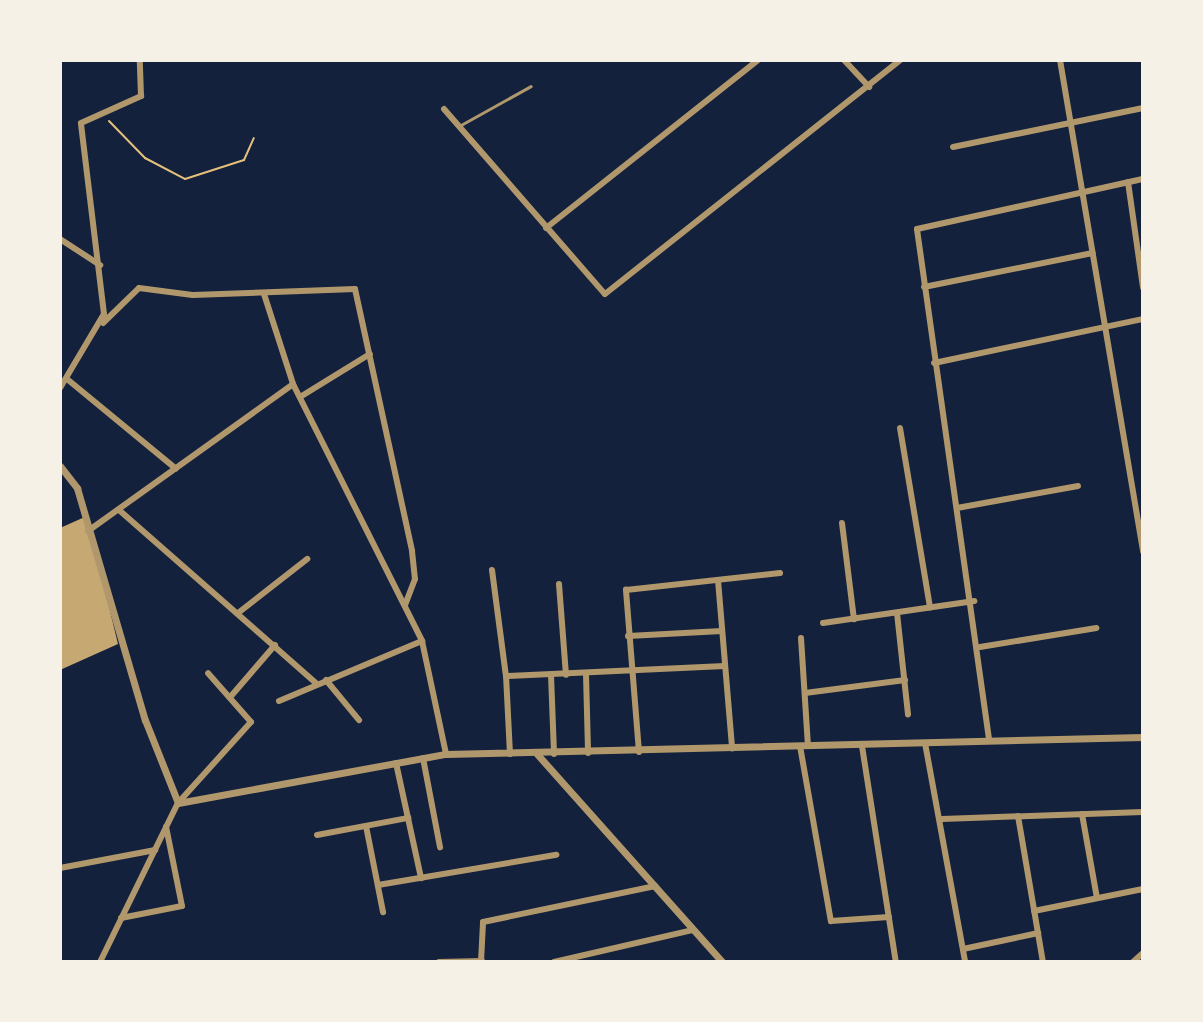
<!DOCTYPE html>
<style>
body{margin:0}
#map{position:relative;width:1203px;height:1022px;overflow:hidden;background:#14213d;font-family:"DM Sans",sans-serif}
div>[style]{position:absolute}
.building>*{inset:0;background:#c6a872}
.path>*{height:2px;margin:-1px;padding:0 1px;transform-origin:1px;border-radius:1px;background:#e5c07b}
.service>*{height:3px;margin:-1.5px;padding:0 1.5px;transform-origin:1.5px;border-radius:1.5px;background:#b1986c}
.minor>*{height:6px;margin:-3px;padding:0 3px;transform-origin:3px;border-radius:3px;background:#b1986c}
.tertiary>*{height:7px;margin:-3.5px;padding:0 3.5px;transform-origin:3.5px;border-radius:3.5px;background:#b1986c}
span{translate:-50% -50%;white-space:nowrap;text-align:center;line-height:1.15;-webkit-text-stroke:7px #f6f1e7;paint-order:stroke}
.frame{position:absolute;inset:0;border:62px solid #f6f1e7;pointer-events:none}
</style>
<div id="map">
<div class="building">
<i style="clip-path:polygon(87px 516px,118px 644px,60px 670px,60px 528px)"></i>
</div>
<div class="path">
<i style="left:109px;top:121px;width:52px;rotate:45.8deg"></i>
<i style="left:145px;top:158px;width:45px;rotate:27.7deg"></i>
<i style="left:185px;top:179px;width:62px;rotate:-17.9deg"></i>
<i style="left:244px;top:160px;width:24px;rotate:-66deg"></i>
</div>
<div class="service">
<i style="left:459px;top:126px;width:82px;rotate:-29.1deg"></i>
</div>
<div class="minor">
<i style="left:844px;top:60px;width:37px;rotate:47deg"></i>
<i style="left:1060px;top:60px;width:499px;rotate:80.4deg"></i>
<i style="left:444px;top:109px;width:245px;rotate:49deg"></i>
<i style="left:605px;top:294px;width:377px;rotate:-38.4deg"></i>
<i style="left:953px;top:147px;width:194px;rotate:-11.6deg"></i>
<i style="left:1128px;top:182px;width:107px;rotate:81.9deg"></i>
<i style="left:546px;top:228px;width:270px;rotate:-38.4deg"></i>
<i style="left:60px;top:239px;width:48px;rotate:33deg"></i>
<i style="left:924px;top:287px;width:172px;rotate:-11.4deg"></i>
<i style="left:264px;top:294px;width:95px;rotate:72.1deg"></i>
<i style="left:293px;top:384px;width:288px;rotate:63.3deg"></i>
<i style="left:422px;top:641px;width:116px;rotate:78deg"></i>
<i style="left:103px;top:323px;width:50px;rotate:-44.2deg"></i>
<i style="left:139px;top:288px;width:54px;rotate:7.4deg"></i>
<i style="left:193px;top:295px;width:162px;rotate:-2.1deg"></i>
<i style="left:355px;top:289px;width:268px;rotate:77.7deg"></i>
<i style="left:412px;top:551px;width:28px;rotate:84deg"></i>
<i style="left:415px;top:579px;width:28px;rotate:111deg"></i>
<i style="left:934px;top:363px;width:214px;rotate:-11.9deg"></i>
<i style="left:67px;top:379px;width:141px;rotate:39.5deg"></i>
<i style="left:60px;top:388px;width:86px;rotate:-59.3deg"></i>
<i style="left:104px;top:314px;width:192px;rotate:-96.9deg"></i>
<i style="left:81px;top:123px;width:66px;rotate:-24.2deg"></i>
<i style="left:141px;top:96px;width:36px;rotate:-92deg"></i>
<i style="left:300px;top:397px;width:82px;rotate:-31.6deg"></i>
<i style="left:900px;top:428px;width:182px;rotate:80.5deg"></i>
<i style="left:957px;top:508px;width:123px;rotate:-10.3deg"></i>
<i style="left:119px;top:510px;width:262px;rotate:41.3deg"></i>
<i style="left:842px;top:523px;width:97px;rotate:82.9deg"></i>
<i style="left:88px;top:531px;width:252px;rotate:-35.6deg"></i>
<i style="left:492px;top:570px;width:107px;rotate:82.5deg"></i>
<i style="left:718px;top:580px;width:169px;rotate:85.2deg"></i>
<i style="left:559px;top:584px;width:91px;rotate:85.6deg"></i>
<i style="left:238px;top:613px;width:88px;rotate:-38deg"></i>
<i style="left:897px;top:613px;width:102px;rotate:83.8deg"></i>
<i style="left:823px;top:623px;width:153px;rotate:-8.3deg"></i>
<i style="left:628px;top:636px;width:94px;rotate:-3deg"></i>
<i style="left:801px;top:638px;width:108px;rotate:86.3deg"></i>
<i style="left:980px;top:647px;width:118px;rotate:-9.3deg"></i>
<i style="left:586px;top:674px;width:79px;rotate:88.5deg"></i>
<i style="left:551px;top:675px;width:79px;rotate:87.8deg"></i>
<i style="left:326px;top:680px;width:52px;rotate:50.5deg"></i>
<i style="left:805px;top:693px;width:101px;rotate:-7.4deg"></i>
<i style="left:232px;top:695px;width:66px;rotate:-49.3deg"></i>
<i style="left:279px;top:701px;width:155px;rotate:-22.8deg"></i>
<i style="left:989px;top:739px;width:515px;rotate:-98.04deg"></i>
<i style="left:917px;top:229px;width:231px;rotate:-12.5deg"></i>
<i style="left:925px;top:743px;width:223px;rotate:79.6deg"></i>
<i style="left:800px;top:746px;width:178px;rotate:80deg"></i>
<i style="left:831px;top:921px;width:58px;rotate:-3.9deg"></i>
<i style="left:862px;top:746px;width:219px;rotate:81.1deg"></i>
<i style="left:639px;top:752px;width:163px;rotate:-94.6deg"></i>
<i style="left:626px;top:590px;width:155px;rotate:-6.3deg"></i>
<i style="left:510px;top:754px;width:78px;rotate:-92.9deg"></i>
<i style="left:506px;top:676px;width:219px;rotate:-2.6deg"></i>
<i style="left:423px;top:758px;width:91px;rotate:79.2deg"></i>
<i style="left:396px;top:763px;width:118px;rotate:77.7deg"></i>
<i style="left:1082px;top:814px;width:85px;rotate:79.9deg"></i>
<i style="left:1018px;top:816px;width:148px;rotate:80.3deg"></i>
<i style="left:942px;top:819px;width:201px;rotate:-2deg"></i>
<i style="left:366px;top:826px;width:88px;rotate:78.8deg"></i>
<i style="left:317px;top:835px;width:93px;rotate:-10.6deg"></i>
<i style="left:60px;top:868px;width:97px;rotate:-10.7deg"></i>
<i style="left:378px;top:885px;width:181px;rotate:-9.6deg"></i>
<i style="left:1034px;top:911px;width:111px;rotate:-11.4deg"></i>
<i style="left:121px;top:918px;width:62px;rotate:-11.1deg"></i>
<i style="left:182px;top:906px;width:81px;rotate:-101.4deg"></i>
<i style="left:963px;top:949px;width:77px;rotate:-12deg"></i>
<i style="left:100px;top:962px;width:177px;rotate:-63.9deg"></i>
<i style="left:178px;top:803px;width:109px;rotate:-48deg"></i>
<i style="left:251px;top:722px;width:65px;rotate:-131.3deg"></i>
<i style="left:439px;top:962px;width:43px;rotate:-1.3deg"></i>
<i style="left:481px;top:962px;width:40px;rotate:-87.1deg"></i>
<i style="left:483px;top:922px;width:176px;rotate:-11.8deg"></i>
<i style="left:554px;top:962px;width:143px;rotate:-13deg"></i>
<i style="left:1133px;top:962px;width:13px;rotate:-42deg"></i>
</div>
<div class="tertiary">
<i style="left:60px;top:466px;width:28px;rotate:52deg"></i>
<i style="left:77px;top:488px;width:242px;rotate:73.7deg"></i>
<i style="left:145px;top:720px;width:89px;rotate:68.3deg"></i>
<i style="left:178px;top:803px;width:272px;rotate:-10.4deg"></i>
<i style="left:446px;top:754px;width:697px;rotate:-1.4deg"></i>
<i style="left:537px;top:754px;width:278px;rotate:48.3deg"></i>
</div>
<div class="frame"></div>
</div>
